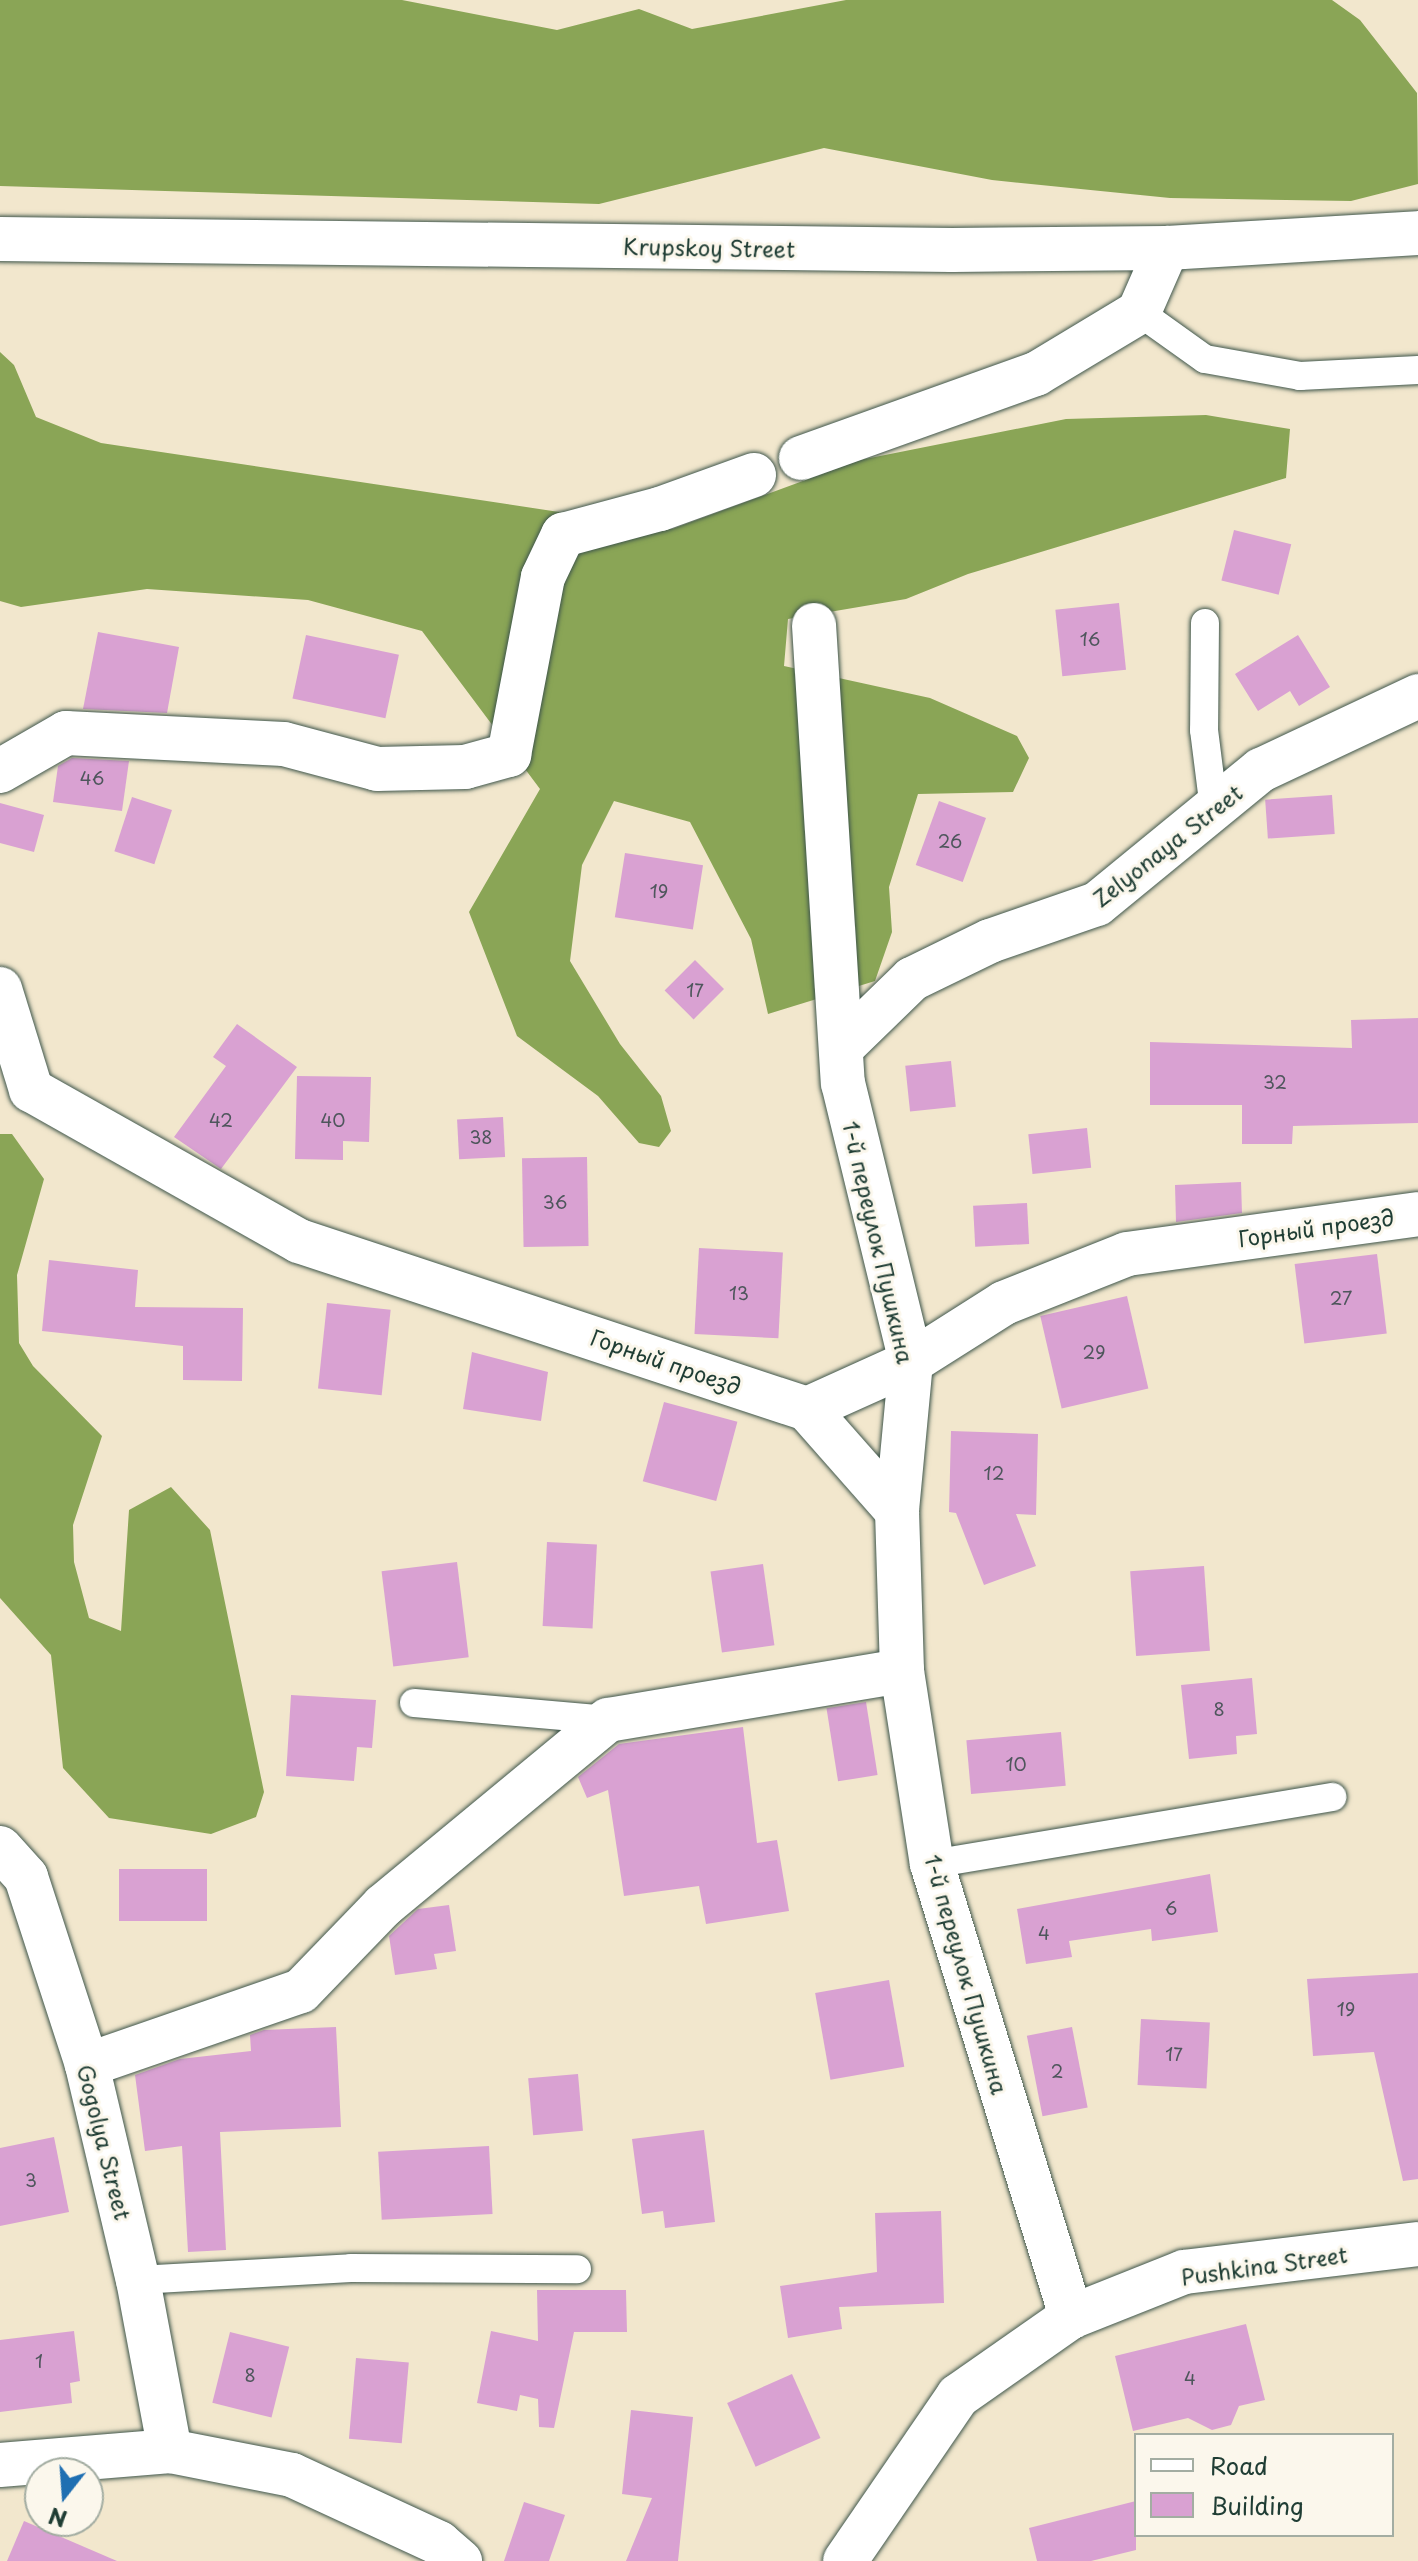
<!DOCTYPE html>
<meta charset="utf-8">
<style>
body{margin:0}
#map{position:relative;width:1418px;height:2561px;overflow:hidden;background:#f2e7cd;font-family:"Playpen Sans",sans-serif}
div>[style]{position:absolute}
.forest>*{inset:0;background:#8aa556}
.building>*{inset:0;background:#d9a1d2;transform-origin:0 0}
.roads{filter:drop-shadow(0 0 2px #3f564b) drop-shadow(0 0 2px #3f564b)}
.service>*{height:28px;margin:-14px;padding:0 14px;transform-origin:14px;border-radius:14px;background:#fff}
.minor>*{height:44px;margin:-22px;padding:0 22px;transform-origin:22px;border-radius:22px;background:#fff}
.tertiary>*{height:44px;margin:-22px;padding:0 22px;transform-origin:22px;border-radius:22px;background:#fff}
span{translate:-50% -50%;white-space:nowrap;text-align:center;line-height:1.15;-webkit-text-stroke:6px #fbf7ec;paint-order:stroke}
.number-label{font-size:18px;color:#4e565c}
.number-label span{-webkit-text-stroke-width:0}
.street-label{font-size:22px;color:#1f3d34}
.legend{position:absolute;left:1134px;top:2433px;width:260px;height:104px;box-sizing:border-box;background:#fbf7ec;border:2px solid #a3ada2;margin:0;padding:10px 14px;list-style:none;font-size:24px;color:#1f3d34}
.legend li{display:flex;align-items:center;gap:16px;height:40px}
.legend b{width:40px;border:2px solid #a3ada2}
.north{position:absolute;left:24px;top:2457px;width:80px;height:80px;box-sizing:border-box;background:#fbf7ec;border:2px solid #a3ada2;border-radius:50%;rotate:197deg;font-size:22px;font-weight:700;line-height:32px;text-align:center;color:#1f3d34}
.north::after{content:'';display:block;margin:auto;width:28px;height:36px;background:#1f6fb2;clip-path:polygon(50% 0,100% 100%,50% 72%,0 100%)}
</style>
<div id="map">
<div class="forest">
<i style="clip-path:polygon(0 0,402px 0,557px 30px,639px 9px,692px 29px,846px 0,1332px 0,1360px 20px,1417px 93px,1418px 184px,1351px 201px,1170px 198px,992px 180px,824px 148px,599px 204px,0 186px)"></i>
<i style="clip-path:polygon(0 352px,14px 365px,36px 417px,101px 443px,672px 529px,860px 460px,1066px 419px,1206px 415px,1290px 429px,1286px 478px,968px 574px,906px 599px,788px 619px,784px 666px,930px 698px,1017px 736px,1029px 758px,1013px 792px,918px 794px,889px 887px,892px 932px,875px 981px,768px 1014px,751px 939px,690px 822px,614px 801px,582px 865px,570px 961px,620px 1044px,661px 1096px,671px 1131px,659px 1147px,639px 1143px,598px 1096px,517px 1036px,469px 912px,540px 789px,422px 631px,308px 600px,147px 589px,21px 607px,0 601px)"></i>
<i style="clip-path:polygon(0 1134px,12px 1134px,44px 1179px,17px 1275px,19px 1343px,33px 1366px,102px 1436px,73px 1525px,74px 1562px,89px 1618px,121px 1631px,129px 1510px,171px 1487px,210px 1530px,264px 1792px,256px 1817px,211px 1834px,109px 1818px,63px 1768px,51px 1655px,0 1598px)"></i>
</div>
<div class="building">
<i style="left:1234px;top:530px;width:59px;height:52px;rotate:14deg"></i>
<i style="left:1119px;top:603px;width:67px;height:64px;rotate:84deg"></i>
<i style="clip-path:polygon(98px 632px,179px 647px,167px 713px,83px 709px)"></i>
<i style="left:306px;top:635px;width:95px;height:65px;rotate:12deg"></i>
<i style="clip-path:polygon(1298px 635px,1330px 687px,1299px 706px,1290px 691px,1258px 711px,1235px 674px)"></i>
<i style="clip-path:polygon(72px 758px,129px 761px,122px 811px,53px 802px,58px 766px)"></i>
<i style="left:1332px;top:795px;width:39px;height:67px;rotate:86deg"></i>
<i style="left:132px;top:797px;width:42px;height:57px;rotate:18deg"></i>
<i style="left:939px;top:801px;width:50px;height:68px;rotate:20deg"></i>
<i style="clip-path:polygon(0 803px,44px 815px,34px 852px,0 843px)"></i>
<i style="left:625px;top:853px;width:79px;height:65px;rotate:9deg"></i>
<i style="left:695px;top:960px;width:41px;height:43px;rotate:45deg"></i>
<i style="clip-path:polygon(1418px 1018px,1418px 1123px,1293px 1126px,1292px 1144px,1242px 1144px,1242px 1105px,1150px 1105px,1150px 1042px,1352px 1048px,1351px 1020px)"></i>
<i style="clip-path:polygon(237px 1024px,297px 1067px,221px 1169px,174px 1137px,226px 1066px,213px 1057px)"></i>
<i style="left:951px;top:1061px;width:46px;height:46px;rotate:84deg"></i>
<i style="clip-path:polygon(297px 1076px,371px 1077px,369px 1142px,343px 1141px,343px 1160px,295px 1159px)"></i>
<i style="left:503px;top:1117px;width:40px;height:46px;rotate:87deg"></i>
<i style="left:1087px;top:1128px;width:40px;height:59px;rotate:84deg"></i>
<i style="left:587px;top:1157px;width:89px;height:65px;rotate:89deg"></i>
<i style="clip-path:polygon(1241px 1182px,1242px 1213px,1176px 1222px,1175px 1185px)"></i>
<i style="left:1027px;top:1203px;width:41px;height:54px;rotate:87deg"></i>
<i style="left:699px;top:1248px;width:84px;height:86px;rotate:3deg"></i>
<i style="left:1377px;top:1254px;width:80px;height:83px;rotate:83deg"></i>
<i style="clip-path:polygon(49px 1260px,138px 1270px,135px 1307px,243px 1308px,242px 1381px,183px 1380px,183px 1346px,42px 1331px)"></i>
<i style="left:1127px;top:1296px;width:95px;height:89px;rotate:77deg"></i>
<i style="left:327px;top:1303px;width:64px;height:86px;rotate:6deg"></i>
<i style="clip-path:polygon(472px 1352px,548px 1372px,541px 1421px,463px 1409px)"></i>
<i style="left:664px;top:1402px;width:76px;height:82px;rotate:15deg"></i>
<i style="clip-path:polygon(951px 1431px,1038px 1434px,1036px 1515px,1016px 1514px,1036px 1566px,984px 1585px,956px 1513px,949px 1512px)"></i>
<i style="left:547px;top:1542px;width:50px;height:84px;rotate:3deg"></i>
<i style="left:457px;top:1562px;width:96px;height:76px;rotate:83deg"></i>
<i style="left:763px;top:1564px;width:82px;height:53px;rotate:82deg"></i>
<i style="left:1204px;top:1566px;width:85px;height:74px;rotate:86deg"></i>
<i style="clip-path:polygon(1252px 1678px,1257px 1734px,1236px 1736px,1237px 1754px,1189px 1759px,1181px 1685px)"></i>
<i style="clip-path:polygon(291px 1695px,376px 1700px,372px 1748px,357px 1747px,354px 1781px,286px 1776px)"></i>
<i style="left:866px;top:1702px;width:74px;height:40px;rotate:81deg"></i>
<i style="clip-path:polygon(743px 1727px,757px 1843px,777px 1840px,789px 1911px,706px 1924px,699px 1886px,624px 1896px,608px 1790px,587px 1798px,578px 1777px,619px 1744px)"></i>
<i style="left:1061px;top:1732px;width:54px;height:95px;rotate:85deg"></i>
<i style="left:119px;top:1869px;width:88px;height:52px"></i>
<i style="clip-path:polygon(1210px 1874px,1218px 1932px,1152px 1941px,1151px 1929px,1069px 1941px,1072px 1957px,1026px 1964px,1017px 1909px)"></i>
<i style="clip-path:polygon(449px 1905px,456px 1951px,434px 1954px,437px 1969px,395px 1975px,389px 1936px,418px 1909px)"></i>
<i style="clip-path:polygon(1418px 1973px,1418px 2179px,1403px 2181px,1374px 2052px,1313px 2056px,1307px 1979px)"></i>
<i style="left:889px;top:1980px;width:88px;height:75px;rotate:80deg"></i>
<i style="left:1141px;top:2019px;width:69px;height:66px;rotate:3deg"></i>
<i style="clip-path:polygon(336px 2027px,341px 2127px,220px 2132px,226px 2250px,188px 2252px,182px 2146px,145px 2151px,135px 2075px,180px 2059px,251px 2051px,250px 2035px,264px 2030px)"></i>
<i style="left:1072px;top:2027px;width:82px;height:46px;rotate:79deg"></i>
<i style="left:578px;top:2074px;width:57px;height:50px;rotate:85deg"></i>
<i style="clip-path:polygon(704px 2130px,715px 2222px,665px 2228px,663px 2211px,642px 2214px,632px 2139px)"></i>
<i style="clip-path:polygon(54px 2137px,69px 2212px,0 2226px,0 2148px)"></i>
<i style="left:489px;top:2146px;width:68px;height:111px;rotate:87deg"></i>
<i style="clip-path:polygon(941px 2211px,944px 2303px,839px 2307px,842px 2329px,788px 2338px,780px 2286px,877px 2272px,875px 2213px)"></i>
<i style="clip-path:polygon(537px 2290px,626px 2290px,627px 2332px,574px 2332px,554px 2428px,539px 2427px,538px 2399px,520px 2395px,517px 2411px,477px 2403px,491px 2331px,538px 2341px)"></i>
<i style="clip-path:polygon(1246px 2324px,1265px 2400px,1239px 2406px,1231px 2425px,1212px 2430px,1188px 2418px,1133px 2431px,1115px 2356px)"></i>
<i style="clip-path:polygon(74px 2331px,80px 2381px,70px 2383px,72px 2403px,0 2412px,0 2340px)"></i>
<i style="left:230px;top:2332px;width:61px;height:73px;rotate:14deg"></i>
<i style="left:356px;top:2358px;width:53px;height:81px;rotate:5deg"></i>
<i style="left:792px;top:2374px;width:70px;height:71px;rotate:66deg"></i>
<i style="clip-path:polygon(631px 2410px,693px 2417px,678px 2561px,626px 2561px,652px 2498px,622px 2494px)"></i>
<i style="clip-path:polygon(1136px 2501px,1136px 2550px,1091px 2561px,1037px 2561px,1029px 2528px)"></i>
<i style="clip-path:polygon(524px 2502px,565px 2515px,549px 2561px,504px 2561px)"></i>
<i style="clip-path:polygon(24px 2521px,117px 2561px,7px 2561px)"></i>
</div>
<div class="roads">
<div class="service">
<i style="left:1139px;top:312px;width:81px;rotate:35.5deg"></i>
<i style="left:1205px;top:359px;width:97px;rotate:10.1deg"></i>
<i style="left:1300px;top:376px;width:118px;rotate:-2.9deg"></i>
<i style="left:1205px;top:623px;width:107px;rotate:90.5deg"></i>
<i style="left:1204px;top:730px;width:80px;rotate:82.8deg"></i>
<i style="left:414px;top:1703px;width:195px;rotate:5deg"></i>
<i style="left:932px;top:1864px;width:406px;rotate:-9.5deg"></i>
<i style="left:138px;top:2280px;width:213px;rotate:-3.2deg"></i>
<i style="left:351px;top:2268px;width:226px;rotate:0.3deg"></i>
</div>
<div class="minor">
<i style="left:801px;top:458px;width:250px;rotate:-19.7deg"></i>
<i style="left:1036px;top:374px;width:120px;rotate:-31deg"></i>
<i style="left:1139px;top:312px;width:70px;rotate:-66.4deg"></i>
<i style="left:814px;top:625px;width:459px;rotate:86.4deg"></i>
<i style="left:843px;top:1083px;width:287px;rotate:76.3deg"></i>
<i style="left:911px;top:1362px;width:150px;rotate:95.4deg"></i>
<i style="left:897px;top:1511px;width:160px;rotate:88.2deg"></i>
<i style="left:902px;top:1671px;width:195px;rotate:81.2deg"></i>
<i style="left:932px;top:1864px;width:474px;rotate:72.9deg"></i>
<i style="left:0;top:771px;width:76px;rotate:-29.9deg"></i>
<i style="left:66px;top:733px;width:218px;rotate:2.9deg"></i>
<i style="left:284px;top:744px;width:96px;rotate:15deg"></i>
<i style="left:377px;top:769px;width:88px;rotate:-1.3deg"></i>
<i style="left:465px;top:767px;width:46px;rotate:-15.3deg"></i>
<i style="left:509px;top:755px;width:181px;rotate:-79.2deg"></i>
<i style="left:543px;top:577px;width:47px;rotate:-64.5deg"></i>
<i style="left:563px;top:535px;width:100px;rotate:-15deg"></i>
<i style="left:660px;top:509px;width:100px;rotate:-19.9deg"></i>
<i style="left:0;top:989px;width:106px;rotate:72.9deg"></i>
<i style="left:31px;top:1090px;width:308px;rotate:29.4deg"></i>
<i style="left:299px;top:1241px;width:535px;rotate:18.3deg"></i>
<i style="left:807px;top:1409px;width:114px;rotate:-24.3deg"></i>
<i style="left:911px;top:1362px;width:110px;rotate:-32.4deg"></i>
<i style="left:1004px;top:1303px;width:132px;rotate:-21.7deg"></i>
<i style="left:1127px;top:1254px;width:294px;rotate:-7.8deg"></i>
<i style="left:841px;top:1048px;width:99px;rotate:-44.2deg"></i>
<i style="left:912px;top:979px;width:87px;rotate:-26deg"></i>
<i style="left:990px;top:941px;width:113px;rotate:-19.1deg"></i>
<i style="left:1097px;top:904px;width:212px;rotate:-39.3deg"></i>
<i style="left:1261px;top:770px;width:174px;rotate:-25.2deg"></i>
<i style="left:807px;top:1409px;width:136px;rotate:48.6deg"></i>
<i style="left:0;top:1848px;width:39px;rotate:48deg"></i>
<i style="left:26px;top:1877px;width:198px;rotate:72deg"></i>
<i style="left:87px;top:2065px;width:221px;rotate:76.7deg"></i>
<i style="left:138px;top:2280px;width:174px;rotate:79.4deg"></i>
<i style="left:87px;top:2065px;width:226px;rotate:-19.1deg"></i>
<i style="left:301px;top:1991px;width:118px;rotate:-46deg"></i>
<i style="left:383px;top:1906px;width:292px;rotate:-39.6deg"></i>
<i style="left:608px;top:1720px;width:298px;rotate:-9.5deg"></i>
<i style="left:0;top:2465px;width:171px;rotate:-4.7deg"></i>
<i style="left:170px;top:2451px;width:124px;rotate:11.1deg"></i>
<i style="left:292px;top:2475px;width:162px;rotate:24.8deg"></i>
<i style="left:439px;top:2543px;width:28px;rotate:41deg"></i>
</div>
<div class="tertiary">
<i style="left:0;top:239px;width:952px;rotate:0.66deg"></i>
<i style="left:952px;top:250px;width:215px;rotate:-0.5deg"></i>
<i style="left:1167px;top:248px;width:251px;rotate:-3.4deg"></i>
<i style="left:845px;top:2561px;width:200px;rotate:-55.6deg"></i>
<i style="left:958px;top:2396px;width:138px;rotate:-35deg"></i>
<i style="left:1071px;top:2317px;width:122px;rotate:-21.7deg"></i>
<i style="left:1184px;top:2272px;width:236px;rotate:-6.8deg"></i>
</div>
</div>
<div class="number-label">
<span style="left:1090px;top:639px">16</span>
<span style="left:92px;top:778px">46</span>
<span style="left:950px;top:841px">26</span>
<span style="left:659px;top:891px">19</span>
<span style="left:695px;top:990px">17</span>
<span style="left:1275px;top:1082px">32</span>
<span style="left:221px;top:1120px">42</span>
<span style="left:333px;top:1120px">40</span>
<span style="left:481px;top:1137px">38</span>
<span style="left:555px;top:1202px">36</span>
<span style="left:739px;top:1293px">13</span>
<span style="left:1341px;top:1298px">27</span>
<span style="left:1094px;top:1352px">29</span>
<span style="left:994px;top:1473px">12</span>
<span style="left:1219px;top:1709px">8</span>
<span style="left:1016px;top:1764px">10</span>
<span style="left:1171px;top:1908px">6</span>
<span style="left:1044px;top:1933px">4</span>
<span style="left:1346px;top:2009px">19</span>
<span style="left:1174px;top:2054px">17</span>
<span style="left:1057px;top:2071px">2</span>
<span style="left:31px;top:2180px">3</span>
<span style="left:39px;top:2361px">1</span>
<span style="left:250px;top:2375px">8</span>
<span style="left:1190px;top:2378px">4</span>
</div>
<div class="street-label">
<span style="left:709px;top:247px;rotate:1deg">Krupskoy Street</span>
<span style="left:1167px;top:845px;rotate:-38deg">Zelyonaya Street</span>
<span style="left:1316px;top:1227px;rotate:-8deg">Горный проезд</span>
<span style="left:879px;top:1242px;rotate:77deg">1-й переулок Пушкина</span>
<span style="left:666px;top:1361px;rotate:19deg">Горный проезд</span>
<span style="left:967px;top:1974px;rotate:74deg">1-й переулок Пушкина</span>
<span style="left:105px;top:2142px;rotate:76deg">Gogolya Street</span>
<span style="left:1264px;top:2265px;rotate:-8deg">Pushkina Street</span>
</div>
<ul class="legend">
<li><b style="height:10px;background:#fff"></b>Road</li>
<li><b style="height:22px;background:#d9a1d2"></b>Building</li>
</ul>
<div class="north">N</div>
</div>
